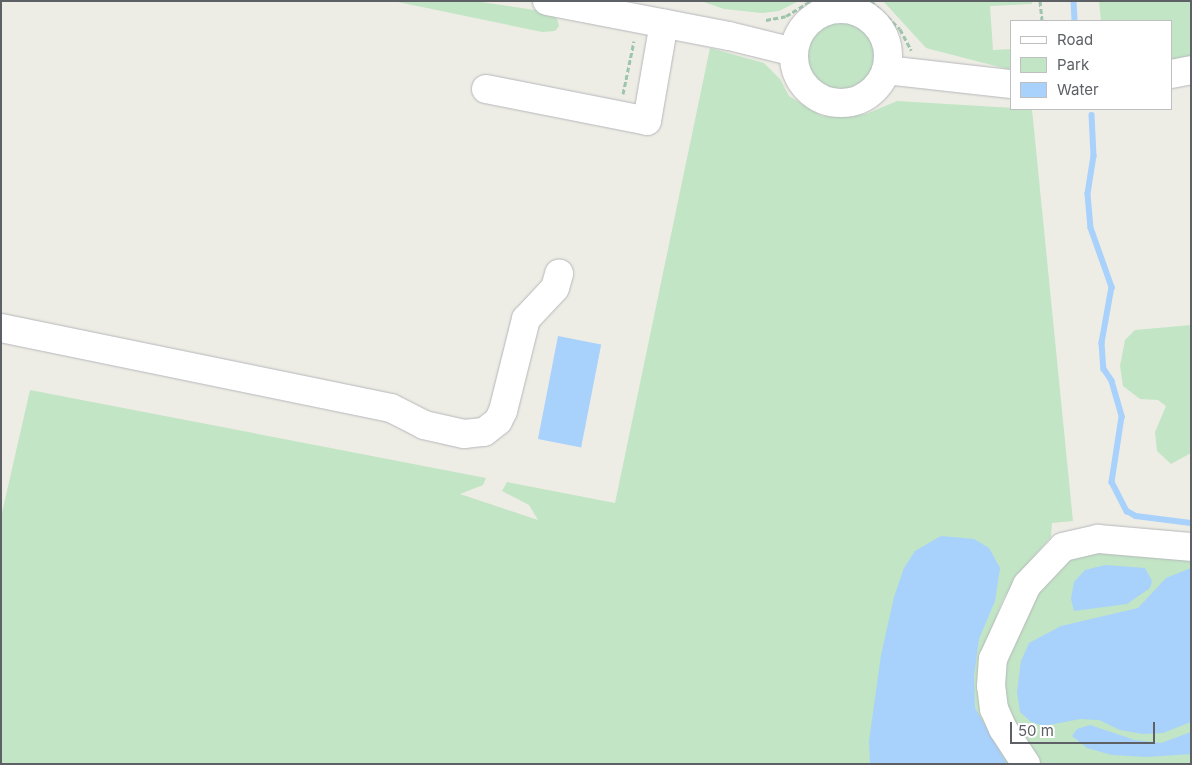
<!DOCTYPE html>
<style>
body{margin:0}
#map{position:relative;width:1192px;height:765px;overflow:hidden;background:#eeede5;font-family:Inter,sans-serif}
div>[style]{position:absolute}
.green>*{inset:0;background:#c2e5c5}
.round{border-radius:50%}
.water>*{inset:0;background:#a8d1fc;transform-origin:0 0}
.stream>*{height:5.5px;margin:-2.75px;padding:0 2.75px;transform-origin:2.75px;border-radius:2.75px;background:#a8d1fc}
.path>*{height:3px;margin-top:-1.5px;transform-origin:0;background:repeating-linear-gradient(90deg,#9cc5ab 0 5px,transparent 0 7.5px)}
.roads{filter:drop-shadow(0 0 1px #b5b7bb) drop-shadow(0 0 1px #b5b7bb)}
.minor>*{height:28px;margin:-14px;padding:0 14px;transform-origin:14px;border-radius:14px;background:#fff}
.minor>.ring{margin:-14px;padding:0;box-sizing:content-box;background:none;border:28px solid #fff;border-radius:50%}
span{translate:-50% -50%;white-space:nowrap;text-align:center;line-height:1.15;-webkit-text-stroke:4px #fff;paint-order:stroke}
.frame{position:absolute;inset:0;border:2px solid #5d6065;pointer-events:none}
.legend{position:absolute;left:1010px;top:20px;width:162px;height:90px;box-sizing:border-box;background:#fff;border:1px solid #bebfc1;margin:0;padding:6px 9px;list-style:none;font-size:15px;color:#5d6065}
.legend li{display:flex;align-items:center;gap:10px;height:25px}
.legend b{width:25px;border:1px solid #bebfc1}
.scale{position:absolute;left:1010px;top:722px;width:145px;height:22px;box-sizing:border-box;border:2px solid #5d6065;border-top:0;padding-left:6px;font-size:15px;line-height:18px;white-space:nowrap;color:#5d6065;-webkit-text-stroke:4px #fff;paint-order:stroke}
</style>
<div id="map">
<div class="green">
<i style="clip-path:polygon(393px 1px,474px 1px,548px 12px,557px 19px,559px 26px,555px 31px,542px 32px)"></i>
<i style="clip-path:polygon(701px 1px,799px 1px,779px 11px,762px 13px,724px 9px)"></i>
<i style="clip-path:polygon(883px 1px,1032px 1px,1032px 4px,990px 6px,993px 50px,1011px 49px,1011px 70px,926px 48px)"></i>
<i style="clip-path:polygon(1099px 1px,1191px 1px,1191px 58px,1171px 62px,1171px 21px,1101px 21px)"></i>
<i class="round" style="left:803px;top:18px;width:76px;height:76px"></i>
<i style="clip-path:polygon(710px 48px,764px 63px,780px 79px,789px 96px,822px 116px,846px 117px,866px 114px,897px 101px,1032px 109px,1073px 521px,1052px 523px,1051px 537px,1020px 572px,1003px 600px,987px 641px,1015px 764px,1px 764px,1px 517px,30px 390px,486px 478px,483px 485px,460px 494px,538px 520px,529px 505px,502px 491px,507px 482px,615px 503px)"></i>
<i style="clip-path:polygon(1191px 325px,1191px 453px,1171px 464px,1157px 451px,1155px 432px,1166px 406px,1158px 400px,1140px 399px,1123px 386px,1120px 366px,1125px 340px,1135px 330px)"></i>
<i style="clip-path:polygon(1090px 546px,1191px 550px,1191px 764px,1033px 764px,1000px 705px,998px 670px,1050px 571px)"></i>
</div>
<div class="water">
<i style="left:558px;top:336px;width:44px;height:105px;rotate:11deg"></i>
<i style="clip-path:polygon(941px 536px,974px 539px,989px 548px,1000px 568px,995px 601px,979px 639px,974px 676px,975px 708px,1007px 764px,870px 764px,869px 741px,881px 655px,894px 597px,904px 568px,915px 551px)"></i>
<i style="clip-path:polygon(1105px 565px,1145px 568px,1152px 581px,1150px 588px,1127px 604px,1074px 611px,1071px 599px,1074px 582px,1085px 570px)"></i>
<i style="clip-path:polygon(1191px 568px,1191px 722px,1163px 733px,1143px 734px,1120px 730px,1099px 720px,1080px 719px,1044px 726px,1031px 722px,1020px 712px,1017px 692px,1021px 661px,1029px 643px,1061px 626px,1138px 608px,1166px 578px)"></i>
<i style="clip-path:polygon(1090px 725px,1135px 740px,1161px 743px,1191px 732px,1191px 754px,1147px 757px,1112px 755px,1087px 748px,1072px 736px,1077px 729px)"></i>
</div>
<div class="stream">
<i style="left:1074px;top:1px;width:20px;rotate:87deg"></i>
<i style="left:1092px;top:115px;width:41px;rotate:87.2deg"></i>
<i style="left:1094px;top:156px;width:38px;rotate:99deg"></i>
<i style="left:1088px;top:194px;width:34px;rotate:85deg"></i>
<i style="left:1091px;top:228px;width:63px;rotate:70.4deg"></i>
<i style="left:1112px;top:287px;width:57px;rotate:100.1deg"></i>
<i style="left:1102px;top:343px;width:26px;rotate:86deg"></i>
<i style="left:1104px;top:369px;width:14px;rotate:56deg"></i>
<i style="left:1112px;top:381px;width:37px;rotate:74deg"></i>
<i style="left:1122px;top:417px;width:66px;rotate:98.7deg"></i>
<i style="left:1112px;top:482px;width:33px;rotate:63deg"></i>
<i style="left:1127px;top:511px;width:10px;rotate:29deg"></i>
<i style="left:1136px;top:516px;width:55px;rotate:7.3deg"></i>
</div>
<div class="path">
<i style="left:871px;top:1px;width:40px;rotate:44deg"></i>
<i style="left:900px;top:29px;width:24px;rotate:62deg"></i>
<i style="left:1040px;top:1px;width:20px;rotate:84deg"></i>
<i style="left:766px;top:20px;width:20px;rotate:-11deg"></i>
<i style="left:786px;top:16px;width:29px;rotate:-31deg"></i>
<i style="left:623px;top:94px;width:54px;rotate:-78.3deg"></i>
</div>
<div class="roads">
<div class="minor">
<i style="left:547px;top:1px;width:185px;rotate:10.9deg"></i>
<i style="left:729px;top:36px;width:67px;rotate:13.8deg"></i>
<i class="ring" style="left:794px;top:9px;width:66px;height:66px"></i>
<i style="left:886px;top:70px;width:126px;rotate:6.4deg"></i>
<i style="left:1171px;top:74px;width:20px;rotate:-11deg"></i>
<i style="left:486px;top:89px;width:164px;rotate:11.2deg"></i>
<i style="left:647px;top:121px;width:99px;rotate:-80.2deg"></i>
<i style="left:1px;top:328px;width:398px;rotate:11.6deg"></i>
<i style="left:391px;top:408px;width:37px;rotate:27deg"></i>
<i style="left:424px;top:425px;width:41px;rotate:12.7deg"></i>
<i style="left:464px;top:434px;width:20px;rotate:-6deg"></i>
<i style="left:484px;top:432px;width:18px;rotate:-38deg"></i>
<i style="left:498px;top:421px;width:11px;rotate:-63deg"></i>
<i style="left:503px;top:411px;width:95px;rotate:-76deg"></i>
<i style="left:526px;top:319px;width:42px;rotate:-46.9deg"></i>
<i style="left:555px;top:288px;width:15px;rotate:-74deg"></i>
<i style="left:1026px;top:764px;width:42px;rotate:-123.3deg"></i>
<i style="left:1003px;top:729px;width:22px;rotate:-114deg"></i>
<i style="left:994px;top:709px;width:23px;rotate:-97deg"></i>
<i style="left:991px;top:686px;width:27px;rotate:-86deg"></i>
<i style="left:993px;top:659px;width:81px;rotate:-65.3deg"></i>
<i style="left:1027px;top:585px;width:52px;rotate:-46.5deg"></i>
<i style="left:1063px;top:547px;width:36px;rotate:-13deg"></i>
<i style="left:1098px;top:539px;width:93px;rotate:4.9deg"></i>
</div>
</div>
<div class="frame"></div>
<ul class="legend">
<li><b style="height:6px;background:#fff"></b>Road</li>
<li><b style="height:14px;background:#c2e5c5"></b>Park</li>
<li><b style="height:14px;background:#a8d1fc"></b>Water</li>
</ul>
<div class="scale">50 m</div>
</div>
